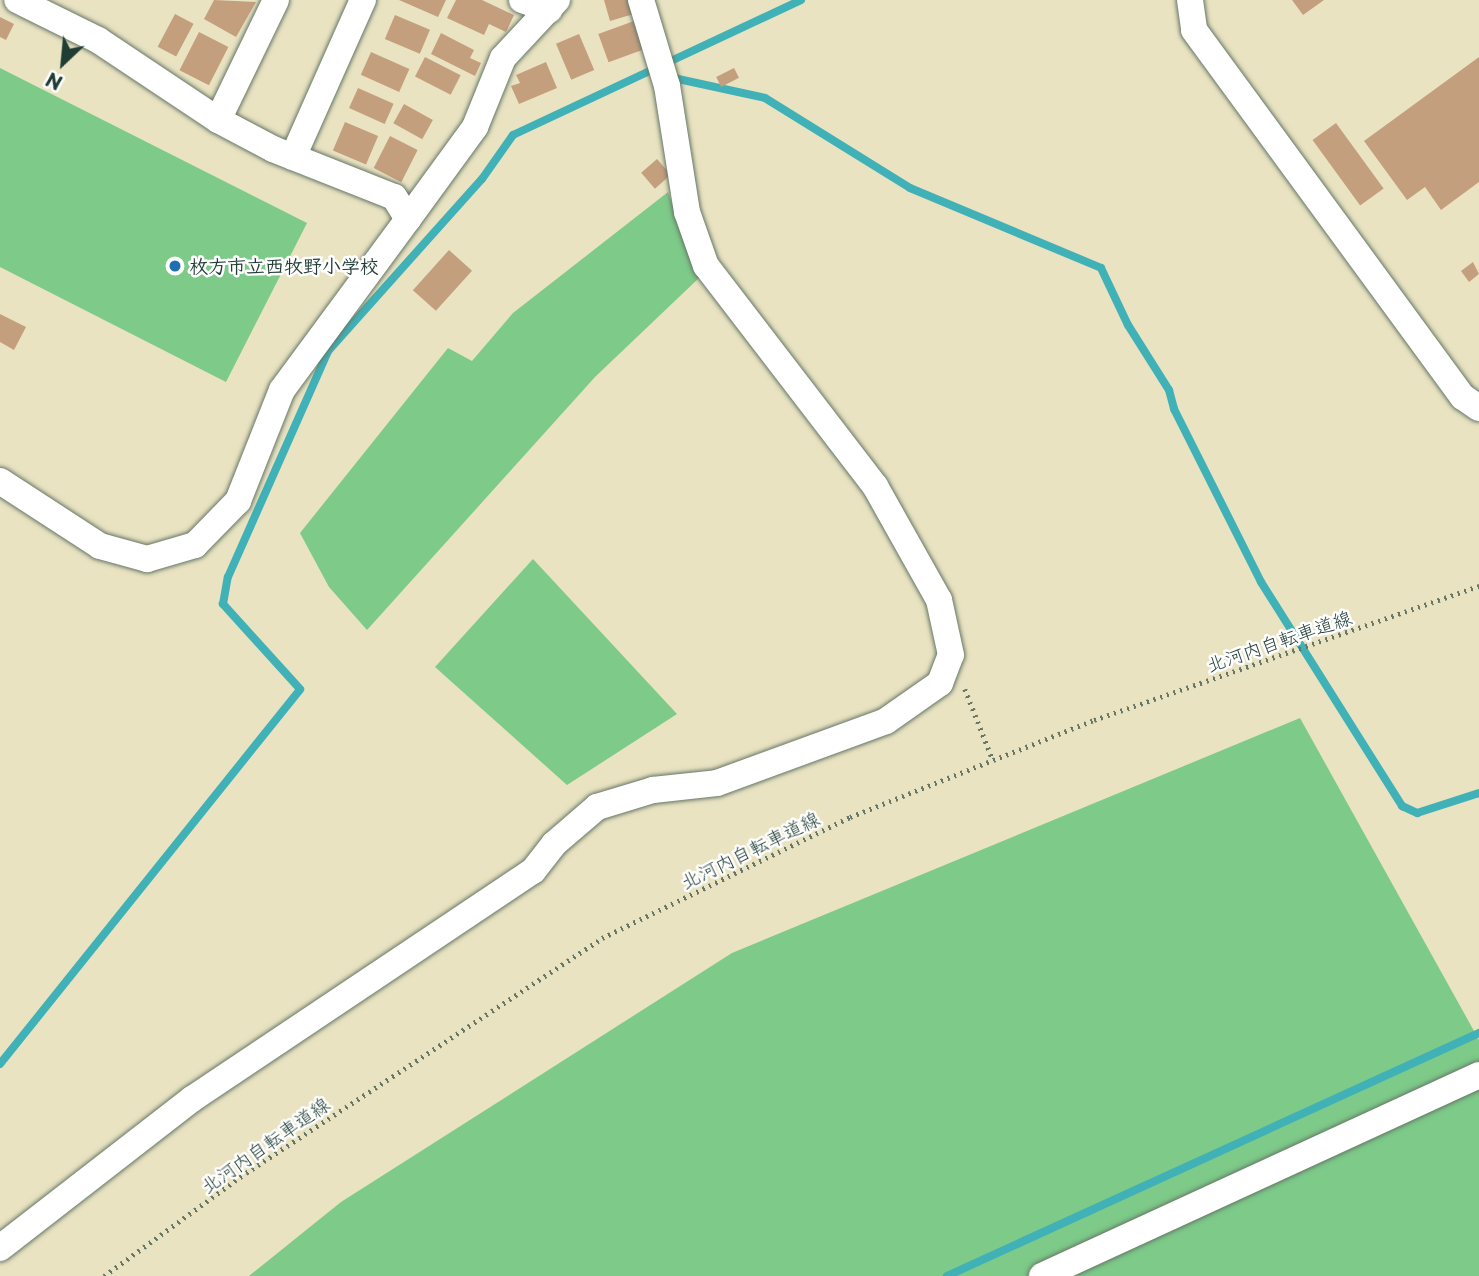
<!DOCTYPE html>
<meta charset="utf-8">
<style>
body{margin:0}
#map{position:relative;width:1479px;height:1276px;overflow:hidden;background:#e9e3c2;font-family:"Playpen Sans","Klee One",sans-serif}
div>[style]{position:absolute}
.green>*{inset:0;background:#7dca89}
.stream>*{height:8px;margin:-4px;padding:0 4px;transform-origin:4px;border-radius:4px;background:#40b1b7}
.building>*{inset:0;background:#c49f7e;transform-origin:0 0}
.path>*{height:4.5px;margin-top:-2.25px;transform-origin:0;background:repeating-linear-gradient(90deg,#676 0 2px,transparent 0 7px)}
.roads{filter:drop-shadow(0 0 2px #676) drop-shadow(0 0 2px #676)}
.minor>*{height:26px;margin:-13px;padding:0 13px;transform-origin:13px;border-radius:13px;background:#fff}
.dots>*{width:19px;height:19px;translate:-50% -50%;box-sizing:border-box;border:4px solid #fff;border-radius:50%}
span{translate:-50% -50%;white-space:nowrap;text-align:center;line-height:1.15;-webkit-text-stroke:5px #fff;paint-order:stroke}
.poi-label{font-size:19px;color:#1f3d34;font-weight:700}
.left{translate:0 -50%;text-align:left}
.street-label{font-size:19px;color:#1f3d34}
.north{position:absolute;left:28px;top:28px;width:70px;height:70px;-webkit-text-stroke:5px #fff;paint-order:stroke;rotate:206deg;font-size:19px;font-weight:700;line-height:28px;text-align:center;color:#1f3d34}
.north::after{content:'';display:block;margin:auto;width:24px;height:32px;background:#1f3d34;clip-path:polygon(50% 0,100% 100%,50% 72%,0 100%)}
</style>
<div id="map">
<div class="green">
<i style="clip-path:polygon(0 68px,307px 223px,226px 382px,0 267px)"></i>
<i style="clip-path:polygon(668px 192px,699px 278px,595px 377px,367px 630px,329px 587px,300px 533px,448px 348px,472px 361px,513px 313px)"></i>
<i style="clip-path:polygon(533px 559px,677px 714px,567px 785px,435px 667px)"></i>
<i style="clip-path:polygon(1300px 718px,1479px 1040px,1479px 1276px,249px 1276px,341px 1202px,732px 953px)"></i>
</div>
<div class="stream">
<i style="left:669px;top:77px;width:98px;rotate:12.3deg"></i>
<i style="left:765px;top:98px;width:171px;rotate:31.8deg"></i>
<i style="left:910px;top:188px;width:207px;rotate:22.7deg"></i>
<i style="left:1101px;top:268px;width:63px;rotate:64.7deg"></i>
<i style="left:1128px;top:325px;width:77px;rotate:57.8deg"></i>
<i style="left:1169px;top:390px;width:20px;rotate:75deg"></i>
<i style="left:1174px;top:409px;width:194px;rotate:63.3deg"></i>
<i style="left:1261px;top:582px;width:265px;rotate:57.8deg"></i>
<i style="left:1402px;top:806px;width:17px;rotate:25deg"></i>
<i style="left:1417px;top:813px;width:65px;rotate:-17.9deg"></i>
<i style="left:0;top:1064px;width:480px;rotate:-51.3deg"></i>
<i style="left:300px;top:689px;width:115px;rotate:-132.2deg"></i>
<i style="left:223px;top:604px;width:27px;rotate:-80deg"></i>
<i style="left:228px;top:577px;width:247px;rotate:-66.1deg"></i>
<i style="left:328px;top:351px;width:231px;rotate:-48.2deg"></i>
<i style="left:482px;top:179px;width:54px;rotate:-54.8deg"></i>
<i style="left:513px;top:135px;width:318px;rotate:-25.1deg"></i>
<i style="left:947px;top:1276px;width:585px;rotate:-24.55deg"></i>
</div>
<div class="building">
<i style="clip-path:polygon(214px 0,256px 2px,236px 37px,204px 19px)"></i>
<i style="clip-path:polygon(399px 0,446px 0,438px 17px)"></i>
<i style="clip-path:polygon(456px 0,482px 0,514px 15px,506px 32px,489px 24px,484px 35px,447px 18px)"></i>
<i style="clip-path:polygon(604px 0,633px 0,637px 13px,610px 21px)"></i>
<i style="clip-path:polygon(1292px 0,1324px 0,1303px 15px)"></i>
<i style="left:175px;top:14px;width:21px;height:37px;rotate:28deg"></i>
<i style="left:395px;top:15px;width:38px;height:26px;rotate:23deg"></i>
<i style="clip-path:polygon(0 17px,14px 24px,6px 40px,0 37px)"></i>
<i style="left:634px;top:21px;width:30px;height:38px;rotate:70deg"></i>
<i style="left:199px;top:32px;width:33px;height:43px;rotate:27deg"></i>
<i style="clip-path:polygon(441px 33px,474px 50px,470px 58px,481px 63px,475px 76px,431px 54px)"></i>
<i style="left:579px;top:34px;width:39px;height:25px;rotate:67deg"></i>
<i style="left:371px;top:52px;width:42px;height:25px;rotate:24deg"></i>
<i style="left:425px;top:57px;width:40px;height:22px;rotate:27deg"></i>
<i style="clip-path:polygon(1479px 57px,1479px 182px,1441px 210px,1425px 187px,1407px 200px,1364px 141px)"></i>
<i style="clip-path:polygon(546px 62px,557px 88px,519px 104px,511px 86px,520px 83px,516px 75px)"></i>
<i style="left:734px;top:68px;width:11px;height:20px;rotate:63deg"></i>
<i style="left:358px;top:88px;width:39px;height:22px;rotate:24deg"></i>
<i style="left:404px;top:104px;width:33px;height:22px;rotate:29deg"></i>
<i style="left:345px;top:122px;width:36px;height:31px;rotate:23deg"></i>
<i style="left:1336px;top:123px;width:81px;height:29px;rotate:54deg"></i>
<i style="left:390px;top:136px;width:31px;height:36px;rotate:27deg"></i>
<i style="left:657px;top:159px;width:21px;height:21px;rotate:49deg"></i>
<i style="left:449px;top:250px;width:31px;height:54px;rotate:42deg"></i>
<i style="clip-path:polygon(1473px 262px,1479px 274px,1469px 282px,1461px 271px)"></i>
<i style="clip-path:polygon(0 314px,26px 327px,14px 350px,0 342px)"></i>
</div>
<div class="path">
<i style="left:965px;top:689px;width:76px;rotate:68.5deg"></i>
<i style="left:104px;top:1276px;width:175px;rotate:-36deg"></i>
<i style="left:246px;top:1173px;width:427px;rotate:-33.4deg"></i>
<i style="left:602px;top:938px;width:276px;rotate:-26deg"></i>
<i style="left:850px;top:817px;width:263px;rotate:-21.7deg"></i>
<i style="left:1094px;top:720px;width:408px;rotate:-19.2deg"></i>
</div>
<div class="roads">
<div class="minor">
<i style="left:522px;top:0;width:29px;rotate:20deg"></i>
<i style="left:1190px;top:0;width:30px;rotate:82deg"></i>
<i style="left:1194px;top:30px;width:455px;rotate:53.8deg"></i>
<i style="left:1463px;top:397px;width:19px;rotate:35deg"></i>
<i style="left:218px;top:120px;width:133px;rotate:-64.2deg"></i>
<i style="left:293px;top:157px;width:172px;rotate:-66deg"></i>
<i style="left:408px;top:219px;width:114px;rotate:-53.9deg"></i>
<i style="left:475px;top:127px;width:74px;rotate:-67.9deg"></i>
<i style="left:503px;top:58px;width:79px;rotate:-47deg"></i>
<i style="left:0;top:481px;width:119px;rotate:33deg"></i>
<i style="left:100px;top:546px;width:49px;rotate:15.5deg"></i>
<i style="left:147px;top:559px;width:50px;rotate:-16.3deg"></i>
<i style="left:195px;top:545px;width:62px;rotate:-45.7deg"></i>
<i style="left:238px;top:501px;width:119px;rotate:-68.4deg"></i>
<i style="left:282px;top:390px;width:212px;rotate:-53.6deg"></i>
<i style="left:408px;top:219px;width:26px;rotate:-122deg"></i>
<i style="left:394px;top:197px;width:130px;rotate:-158.4deg"></i>
<i style="left:273px;top:149px;width:62px;rotate:-152.2deg"></i>
<i style="left:218px;top:120px;width:144px;rotate:-146.3deg"></i>
<i style="left:98px;top:40px;width:90px;rotate:-153.7deg"></i>
<i style="left:0;top:1248px;width:243px;rotate:-37.8deg"></i>
<i style="left:192px;top:1099px;width:410px;rotate:-33.8deg"></i>
<i style="left:533px;top:871px;width:34px;rotate:-52deg"></i>
<i style="left:554px;top:844px;width:57px;rotate:-40.7deg"></i>
<i style="left:597px;top:807px;width:59px;rotate:-16.9deg"></i>
<i style="left:653px;top:790px;width:64px;rotate:-6.2deg"></i>
<i style="left:717px;top:783px;width:180px;rotate:-20.1deg"></i>
<i style="left:886px;top:721px;width:66px;rotate:-35.1deg"></i>
<i style="left:940px;top:683px;width:30px;rotate:-69deg"></i>
<i style="left:951px;top:655px;width:56px;rotate:-102.3deg"></i>
<i style="left:939px;top:600px;width:131px;rotate:-119.3deg"></i>
<i style="left:875px;top:486px;width:277px;rotate:-127.5deg"></i>
<i style="left:706px;top:266px;width:57px;rotate:-109.4deg"></i>
<i style="left:687px;top:212px;width:128px;rotate:-99deg"></i>
<i style="left:667px;top:86px;width:90px;rotate:-106.8deg"></i>
<i style="left:1042px;top:1276px;width:481px;rotate:-24.7deg"></i>
</div>
</div>
<div class="dots">
<i style="left:175px;top:266px;background:#1f6fb2"></i>
</div>
<div class="poi-label">
<span class="left" style="left:189px;top:266px">枚方市立西牧野小学校</span>
</div>
<div class="street-label">
<span style="left:1279px;top:641px;rotate:-19deg">北河内自転車道線</span>
<span style="left:750px;top:850px;rotate:-26deg">北河内自転車道線</span>
<span style="left:265px;top:1145px;rotate:-35deg">北河内自転車道線</span>
</div>
<div class="north">N</div>
</div>
